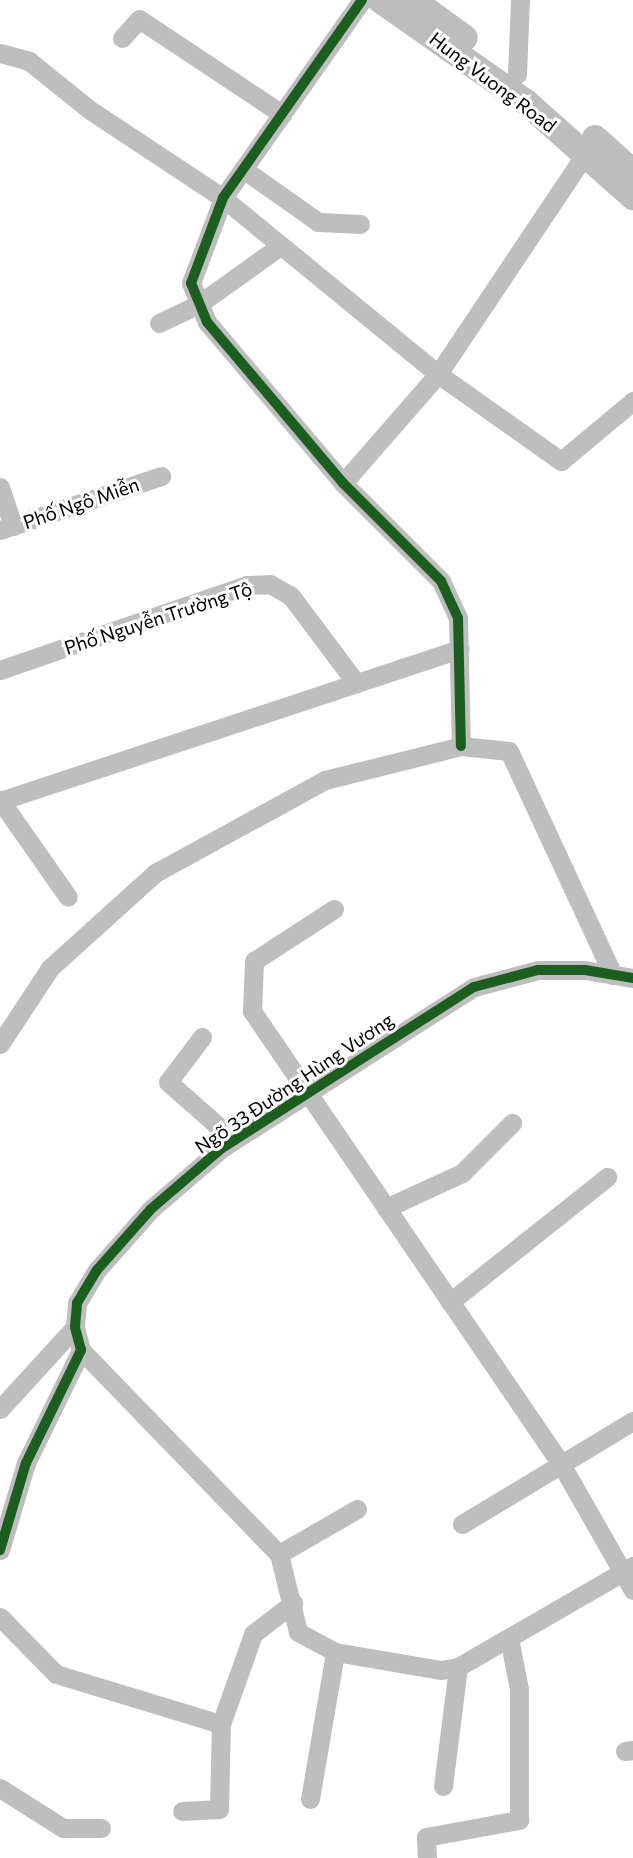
<!DOCTYPE html>
<meta charset="utf-8">
<style>
body{margin:0}
#map{position:relative;width:633px;height:1858px;overflow:hidden;background:#fff;font-family:Commissioner,sans-serif}
div>[style]{position:absolute}
.minor>*{height:19px;margin:-9.5px;padding:0 9.5px;transform-origin:9.5px;border-radius:9.5px;background:#bebebe}
.major>*{height:26px;margin:-13px;padding:0 13px;transform-origin:13px;border-radius:13px;background:#bdbdbd}
.cycleway>*{height:10px;margin:-5px;padding:0 5px;transform-origin:5px;border-radius:5px;background:#1b5e20}
span{translate:-50% -50%;white-space:nowrap;text-align:center;line-height:1.15;-webkit-text-stroke:6px #fff;paint-order:stroke}
.street-label{font-size:19px;color:#000}
</style>
<div id="map">
<div class="minor">
<i style="left:362px;top:0;width:242px;rotate:125.1deg"></i>
<i style="left:223px;top:198px;width:91px;rotate:110.6deg"></i>
<i style="left:191px;top:283px;width:42px;rotate:67.7deg"></i>
<i style="left:207px;top:322px;width:211px;rotate:49.8deg"></i>
<i style="left:343px;top:483px;width:139px;rotate:45deg"></i>
<i style="left:441px;top:581px;width:41px;rotate:65.3deg"></i>
<i style="left:458px;top:618px;width:128px;rotate:88.7deg"></i>
<i style="left:122px;top:38px;width:25px;rotate:-48deg"></i>
<i style="left:139px;top:19px;width:172px;rotate:33.6deg"></i>
<i style="left:0;top:53px;width:30px;rotate:15deg"></i>
<i style="left:29px;top:61px;width:78px;rotate:38.8deg"></i>
<i style="left:90px;top:110px;width:159px;rotate:33.5deg"></i>
<i style="left:223px;top:198px;width:278px;rotate:39.3deg"></i>
<i style="left:438px;top:374px;width:151px;rotate:35.3deg"></i>
<i style="left:561px;top:461px;width:94px;rotate:-39.8deg"></i>
<i style="left:517px;top:74px;width:74px;rotate:-87.7deg"></i>
<i style="left:243px;top:169px;width:92px;rotate:35.2deg"></i>
<i style="left:318px;top:222px;width:42px;rotate:2.7deg"></i>
<i style="left:159px;top:323px;width:44px;rotate:-25.4deg"></i>
<i style="left:199px;top:304px;width:100px;rotate:-35.6deg"></i>
<i style="left:343px;top:483px;width:145px;rotate:-48.9deg"></i>
<i style="left:438px;top:374px;width:265px;rotate:-56.2deg"></i>
<i style="left:0;top:487px;width:41px;rotate:71.6deg"></i>
<i style="left:0;top:530px;width:170px;rotate:-18.5deg"></i>
<i style="left:0;top:670px;width:261px;rotate:-19deg"></i>
<i style="left:247px;top:585px;width:23px;rotate:-2deg"></i>
<i style="left:270px;top:584px;width:24px;rotate:30deg"></i>
<i style="left:291px;top:596px;width:109px;rotate:53.2deg"></i>
<i style="left:0;top:800px;width:118px;rotate:55deg"></i>
<i style="left:0;top:801px;width:484px;rotate:-18.3deg"></i>
<i style="left:334px;top:909px;width:95px;rotate:147deg"></i>
<i style="left:254px;top:961px;width:50px;rotate:92.3deg"></i>
<i style="left:252px;top:1011px;width:548px;rotate:55.7deg"></i>
<i style="left:561px;top:1464px;width:145px;rotate:60.3deg"></i>
<i style="left:202px;top:1037px;width:56px;rotate:127.1deg"></i>
<i style="left:168px;top:1082px;width:88px;rotate:41.3deg"></i>
<i style="left:0;top:1044px;width:91px;rotate:-56.7deg"></i>
<i style="left:50px;top:968px;width:142px;rotate:-42.1deg"></i>
<i style="left:155px;top:873px;width:194px;rotate:-28.7deg"></i>
<i style="left:325px;top:780px;width:140px;rotate:-14deg"></i>
<i style="left:461px;top:746px;width:48px;rotate:5.9deg"></i>
<i style="left:509px;top:751px;width:247px;rotate:65.1deg"></i>
<i style="left:386px;top:1208px;width:84px;rotate:-24.7deg"></i>
<i style="left:462px;top:1173px;width:71px;rotate:-45deg"></i>
<i style="left:450px;top:1302px;width:201px;rotate:-38.5deg"></i>
<i style="left:81px;top:1350px;width:284px;rotate:45.9deg"></i>
<i style="left:279px;top:1554px;width:80px;rotate:76.3deg"></i>
<i style="left:298px;top:1632px;width:42px;rotate:28.4deg"></i>
<i style="left:335px;top:1652px;width:108px;rotate:9.6deg"></i>
<i style="left:441px;top:1670px;width:17px;rotate:-10deg"></i>
<i style="left:458px;top:1667px;width:202px;rotate:-30deg"></i>
<i style="left:0;top:1409px;width:111px;rotate:-47.6deg"></i>
<i style="left:462px;top:1524px;width:200px;rotate:-31.1deg"></i>
<i style="left:0;top:1550px;width:91px;rotate:-73.4deg"></i>
<i style="left:26px;top:1463px;width:126px;rotate:-64deg"></i>
<i style="left:81px;top:1350px;width:24px;rotate:-105deg"></i>
<i style="left:75px;top:1327px;width:24px;rotate:-85deg"></i>
<i style="left:77px;top:1303px;width:39px;rotate:-59deg"></i>
<i style="left:97px;top:1270px;width:81px;rotate:-48.5deg"></i>
<i style="left:151px;top:1209px;width:94px;rotate:-40.7deg"></i>
<i style="left:222px;top:1148px;width:299px;rotate:-32.6deg"></i>
<i style="left:474px;top:987px;width:66px;rotate:-14.9deg"></i>
<i style="left:538px;top:970px;width:47px"></i>
<i style="left:585px;top:970px;width:49px;rotate:9.5deg"></i>
<i style="left:279px;top:1554px;width:90px;rotate:-30deg"></i>
<i style="left:0;top:1617px;width:80px;rotate:45.5deg"></i>
<i style="left:56px;top:1674px;width:172px;rotate:16.9deg"></i>
<i style="left:625px;top:1751px;width:8px;rotate:-7deg"></i>
<i style="left:443px;top:1786px;width:120px;rotate:-82.8deg"></i>
<i style="left:0;top:1788px;width:75px;rotate:32.4deg"></i>
<i style="left:63px;top:1828px;width:38px"></i>
<i style="left:310px;top:1799px;width:149px;rotate:-80.3deg"></i>
<i style="left:182px;top:1811px;width:37px;rotate:-3deg"></i>
<i style="left:219px;top:1809px;width:85px;rotate:-88.7deg"></i>
<i style="left:221px;top:1724px;width:96px;rotate:-70.4deg"></i>
<i style="left:253px;top:1634px;width:51px;rotate:-37.8deg"></i>
<i style="left:427px;top:1858px;width:21px;rotate:-93deg"></i>
<i style="left:426px;top:1837px;width:95px;rotate:-10.4deg"></i>
<i style="left:519px;top:1820px;width:131px;rotate:-90deg"></i>
<i style="left:519px;top:1689px;width:52px;rotate:-101.1deg"></i>
</div>
<div class="major">
<i style="left:380px;top:0;width:179px;rotate:35deg"></i>
<i style="left:527px;top:103px;width:142px;rotate:41.6deg"></i>
<i style="left:413px;top:0;width:64px;rotate:36.2deg"></i>
<i style="left:595px;top:138px;width:51px;rotate:41.8deg"></i>
</div>
<div class="cycleway">
<i style="left:362px;top:0;width:242px;rotate:125.1deg"></i>
<i style="left:223px;top:198px;width:91px;rotate:110.6deg"></i>
<i style="left:191px;top:283px;width:42px;rotate:67.7deg"></i>
<i style="left:207px;top:322px;width:211px;rotate:49.8deg"></i>
<i style="left:343px;top:483px;width:139px;rotate:45deg"></i>
<i style="left:441px;top:581px;width:41px;rotate:65.3deg"></i>
<i style="left:458px;top:618px;width:128px;rotate:88.7deg"></i>
<i style="left:0;top:1550px;width:91px;rotate:-73.4deg"></i>
<i style="left:26px;top:1463px;width:126px;rotate:-64deg"></i>
<i style="left:81px;top:1350px;width:24px;rotate:-105deg"></i>
<i style="left:75px;top:1327px;width:24px;rotate:-85deg"></i>
<i style="left:77px;top:1303px;width:39px;rotate:-59deg"></i>
<i style="left:97px;top:1270px;width:81px;rotate:-48.5deg"></i>
<i style="left:151px;top:1209px;width:94px;rotate:-40.7deg"></i>
<i style="left:222px;top:1148px;width:299px;rotate:-32.6deg"></i>
<i style="left:474px;top:987px;width:66px;rotate:-14.9deg"></i>
<i style="left:538px;top:970px;width:47px"></i>
<i style="left:585px;top:970px;width:49px;rotate:9.5deg"></i>
</div>
<div class="street-label">
<span style="left:493px;top:82px;rotate:37deg">Hung Vuong Road</span>
<span style="left:81px;top:503px;rotate:-19deg">Phố Ngô Miễn</span>
<span style="left:158px;top:618px;rotate:-18deg">Phố Nguyễn Trường Tộ</span>
<span style="left:294px;top:1083px;rotate:-34deg">Ngõ 33 Đường Hùng Vương</span>
</div>
</div>
